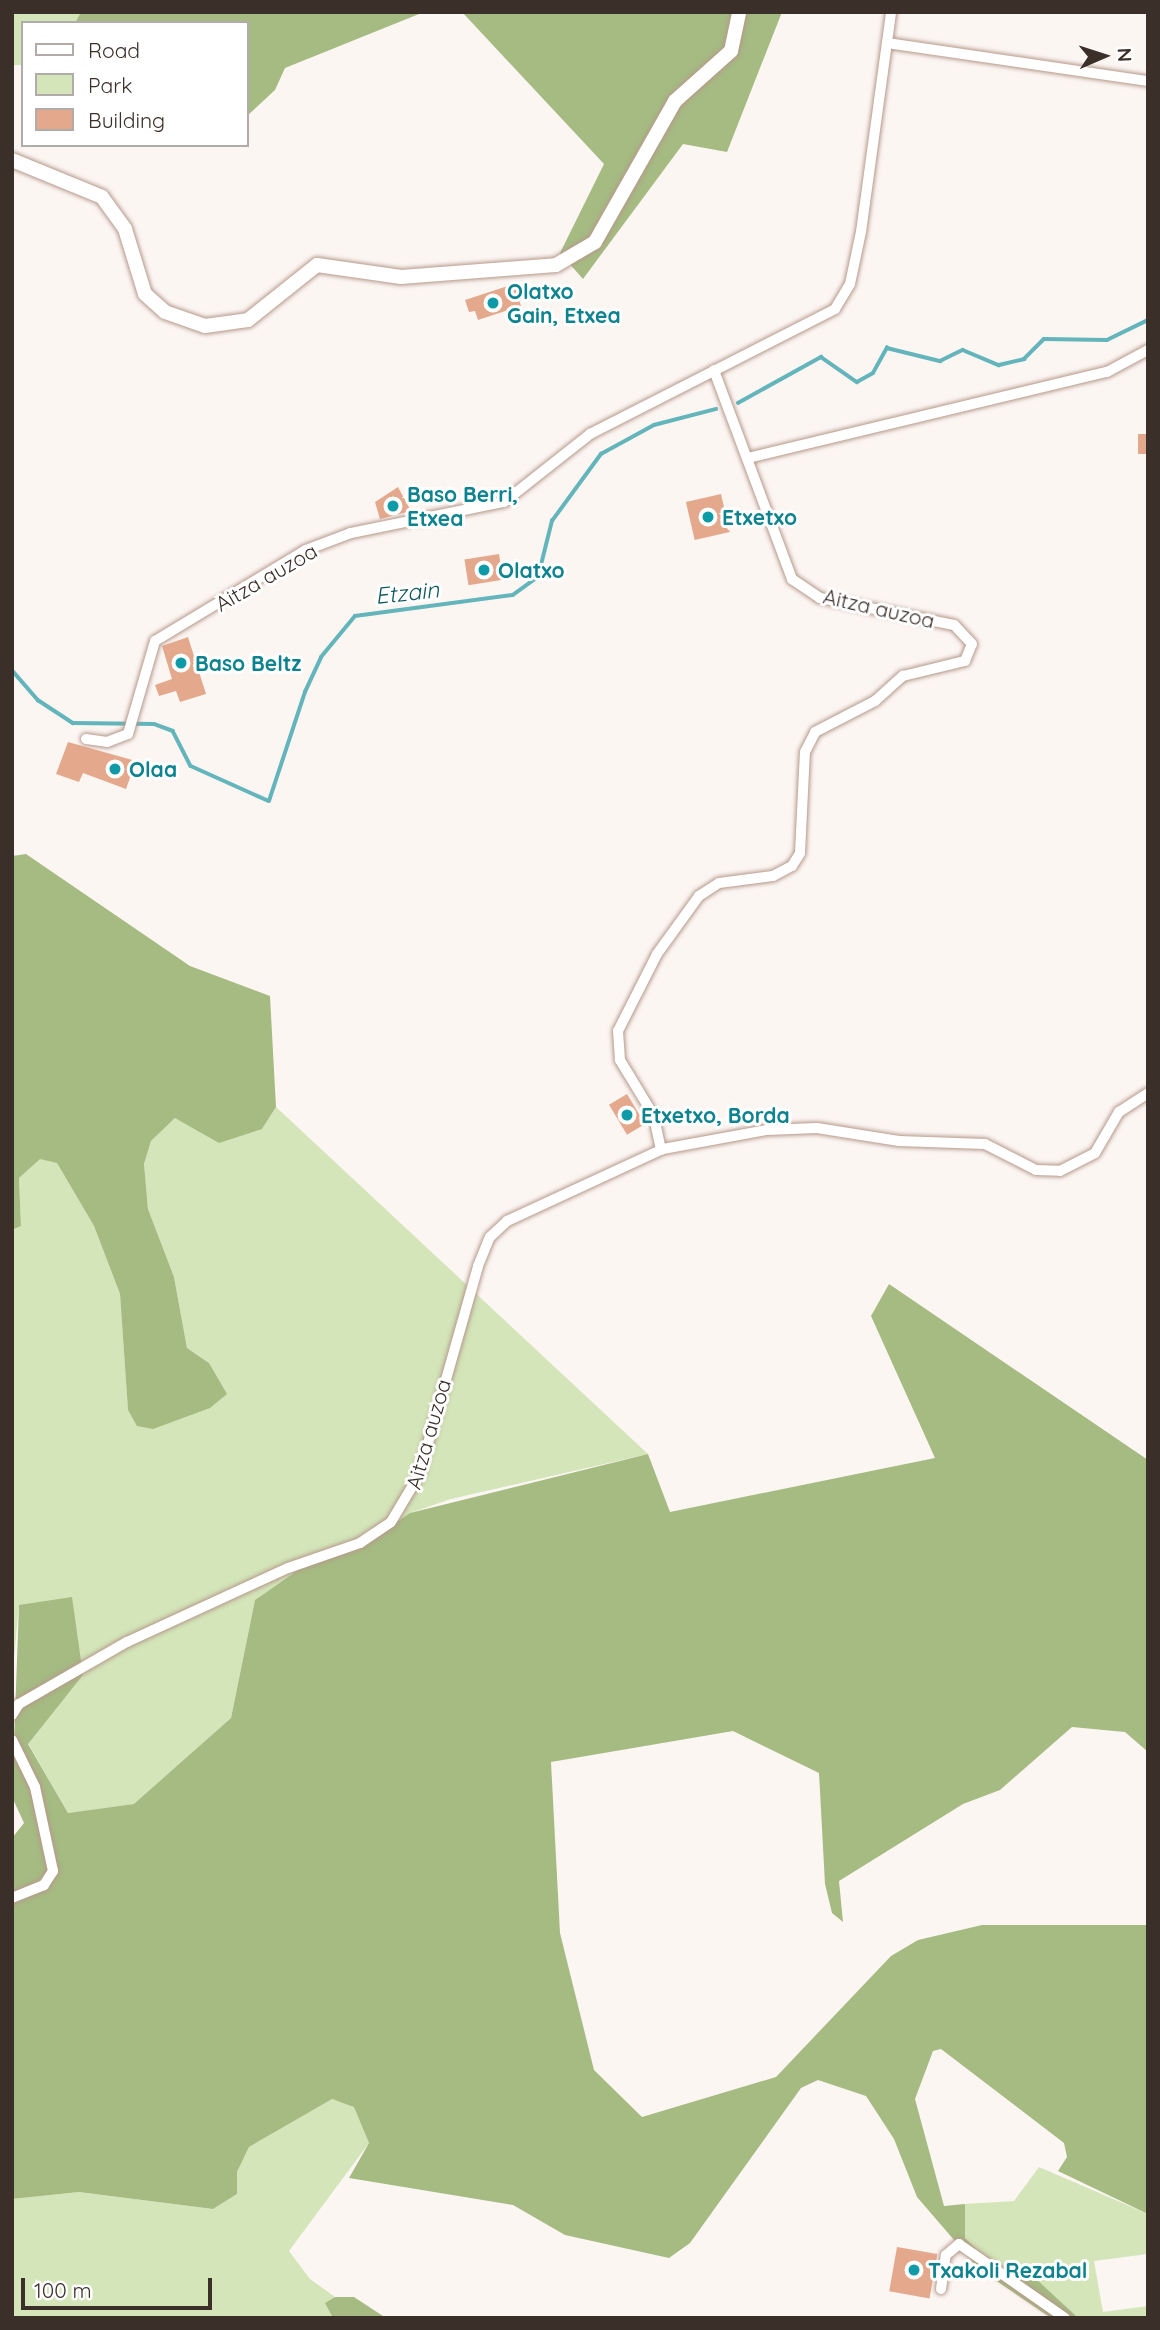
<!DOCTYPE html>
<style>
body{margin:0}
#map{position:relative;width:1160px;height:2330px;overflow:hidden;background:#fcf6f3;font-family:Quicksand,sans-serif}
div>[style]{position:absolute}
.green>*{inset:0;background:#d3e5b9}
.forest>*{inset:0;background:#a5bb82}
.stream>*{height:3.5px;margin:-1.75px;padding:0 1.75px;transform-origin:1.75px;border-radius:1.75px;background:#63b5bb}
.building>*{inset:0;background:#e4a98c;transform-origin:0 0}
.roads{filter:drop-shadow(0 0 2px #b6998b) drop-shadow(0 0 2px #b6998b)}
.minor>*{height:10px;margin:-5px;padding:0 5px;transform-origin:5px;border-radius:5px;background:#fff}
.tertiary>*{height:14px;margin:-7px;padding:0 7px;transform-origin:7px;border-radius:7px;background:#fff}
.dots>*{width:19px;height:19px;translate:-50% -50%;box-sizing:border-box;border:4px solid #fff;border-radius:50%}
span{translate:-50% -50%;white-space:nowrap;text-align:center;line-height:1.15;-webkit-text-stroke:6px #fff;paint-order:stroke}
.culture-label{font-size:21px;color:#0d838f;font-weight:700}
.left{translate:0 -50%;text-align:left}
.street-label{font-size:21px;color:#3b2f2a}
.water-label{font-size:23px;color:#11595d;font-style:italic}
.frame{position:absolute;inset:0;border:14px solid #3b2f2a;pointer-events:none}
.legend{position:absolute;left:21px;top:21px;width:228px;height:126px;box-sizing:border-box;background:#fff;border:2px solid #b1acaa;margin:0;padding:9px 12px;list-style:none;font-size:21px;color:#3b2f2a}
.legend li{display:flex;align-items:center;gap:14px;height:35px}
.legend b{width:35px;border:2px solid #b1acaa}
.north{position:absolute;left:1069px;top:21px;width:70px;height:70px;-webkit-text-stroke:5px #fff;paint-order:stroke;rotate:87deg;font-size:19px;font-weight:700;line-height:28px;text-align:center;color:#3b2f2a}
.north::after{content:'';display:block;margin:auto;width:24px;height:32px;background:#3b2f2a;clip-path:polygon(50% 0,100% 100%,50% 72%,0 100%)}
.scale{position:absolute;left:21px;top:2278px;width:191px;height:32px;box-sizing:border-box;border:4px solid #3b2f2a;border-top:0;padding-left:9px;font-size:21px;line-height:24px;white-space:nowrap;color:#3b2f2a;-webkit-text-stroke:5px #fff;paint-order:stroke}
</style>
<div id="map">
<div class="green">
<i style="clip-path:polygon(12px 12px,81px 12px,75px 23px,23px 23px,23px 65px,12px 65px)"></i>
<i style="clip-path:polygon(276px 1107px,648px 1454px,451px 1499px,410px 1513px,355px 1550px,298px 1570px,255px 1600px,231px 1718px,135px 1804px,68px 1813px,28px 1743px,83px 1675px,19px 1605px,12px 1679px,12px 1230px,21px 1226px,19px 1178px,40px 1158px,57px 1163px,94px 1226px,120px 1294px,128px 1410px,209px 1363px,187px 1348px,174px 1277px,148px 1209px,144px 1164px,151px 1141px,175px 1118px,262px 1129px)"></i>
<i style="clip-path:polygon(331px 2099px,354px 2106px,369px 2143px,289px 2251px,310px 2279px,335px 2297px,326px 2303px,333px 2318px,12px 2318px,12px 2199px,79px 2192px,213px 2209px,237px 2194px,237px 2172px,249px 2147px)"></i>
<i style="clip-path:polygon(1039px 2167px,1148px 2214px,1148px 2254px,1094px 2261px,1103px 2312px,1148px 2306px,1148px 2318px,1078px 2318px,997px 2270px,965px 2238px,965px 2204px,1014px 2201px)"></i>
</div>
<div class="forest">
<i style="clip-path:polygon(81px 12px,424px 12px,285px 68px,275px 90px,247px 116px,247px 23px,75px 23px)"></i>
<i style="clip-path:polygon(462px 12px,782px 12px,727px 152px,683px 144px,583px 279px,560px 253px,604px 164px)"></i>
<i style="clip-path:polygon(26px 854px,190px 966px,270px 996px,276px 1107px,262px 1129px,219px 1143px,175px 1118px,151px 1141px,144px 1164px,148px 1209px,174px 1277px,187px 1348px,209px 1363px,227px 1394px,210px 1408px,153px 1429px,137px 1426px,128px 1410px,120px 1294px,94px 1226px,57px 1163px,40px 1159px,19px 1178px,21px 1226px,12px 1230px,12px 856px)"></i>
<i style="clip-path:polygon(889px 1284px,1148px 1460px,1148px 1752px,1125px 1732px,1072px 1727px,1000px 1790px,963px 1804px,839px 1881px,843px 1922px,832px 1913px,825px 1884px,819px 1773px,733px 1731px,551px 1762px,560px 1933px,594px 2070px,642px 2117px,776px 2077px,891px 1956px,918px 1940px,982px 1925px,1148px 1925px,1148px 2214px,1058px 2171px,1067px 2157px,1064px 2143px,941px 2049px,933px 2051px,915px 2099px,944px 2206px,965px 2204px,965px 2238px,997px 2270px,1034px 2277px,1078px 2318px,1051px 2318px,979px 2269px,917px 2197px,894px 2139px,866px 2096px,818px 2080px,801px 2088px,690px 2243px,669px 2258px,565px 2235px,513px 2205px,349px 2178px,369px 2143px,354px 2107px,332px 2099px,249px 2147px,237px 2172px,237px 2194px,213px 2209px,79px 2192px,12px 2199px,12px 1838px,24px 1823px,12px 1797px,19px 1605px,72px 1597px,83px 1675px,28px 1744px,68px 1813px,134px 1804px,231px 1718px,255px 1600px,298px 1570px,355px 1550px,410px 1513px,648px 1454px,670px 1512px,935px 1458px,871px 1316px)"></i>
<i style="clip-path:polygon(335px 2297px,354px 2297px,386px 2318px,333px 2318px,325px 2303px)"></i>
</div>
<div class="stream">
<i style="left:738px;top:403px;width:95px;rotate:-29deg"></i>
<i style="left:821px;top:357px;width:44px;rotate:34.8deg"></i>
<i style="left:857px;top:382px;width:18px;rotate:-29deg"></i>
<i style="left:873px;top:373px;width:29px;rotate:-61deg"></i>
<i style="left:887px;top:348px;width:55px;rotate:13.8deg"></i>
<i style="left:940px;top:361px;width:25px;rotate:-26deg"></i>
<i style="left:963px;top:350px;width:39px;rotate:23deg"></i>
<i style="left:999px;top:365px;width:26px;rotate:-13deg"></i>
<i style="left:1024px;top:359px;width:28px;rotate:-45deg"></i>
<i style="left:1044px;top:339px;width:63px;rotate:0.9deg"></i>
<i style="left:1107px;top:340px;width:46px;rotate:-26deg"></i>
<i style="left:12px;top:670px;width:40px;rotate:49deg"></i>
<i style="left:38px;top:700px;width:42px;rotate:33.3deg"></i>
<i style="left:73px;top:723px;width:81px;rotate:0.7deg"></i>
<i style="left:154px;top:724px;width:20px;rotate:20deg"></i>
<i style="left:173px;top:731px;width:39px;rotate:63deg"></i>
<i style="left:191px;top:766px;width:85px;rotate:24.2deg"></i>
<i style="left:269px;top:801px;width:115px;rotate:-71.7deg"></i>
<i style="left:305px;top:692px;width:38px;rotate:-65deg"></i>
<i style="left:321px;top:657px;width:53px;rotate:-50.3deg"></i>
<i style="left:355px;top:616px;width:159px;rotate:-7.6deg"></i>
<i style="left:513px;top:595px;width:31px;rotate:-36deg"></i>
<i style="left:538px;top:577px;width:58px;rotate:-76deg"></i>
<i style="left:552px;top:521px;width:83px;rotate:-53.8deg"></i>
<i style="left:601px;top:454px;width:60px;rotate:-28.7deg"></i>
<i style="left:654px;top:425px;width:64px;rotate:-14.5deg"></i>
</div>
<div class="building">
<i style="clip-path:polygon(514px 284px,521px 306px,478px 320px,475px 311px,469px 312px,465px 300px)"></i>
<i style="left:1138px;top:434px;width:10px;height:20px"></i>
<i style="clip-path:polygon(398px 487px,411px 511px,380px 519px,375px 502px)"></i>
<i style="left:721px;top:494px;width:39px;height:36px;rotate:77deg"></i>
<i style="left:499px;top:554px;width:26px;height:35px;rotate:81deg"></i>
<i style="clip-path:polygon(188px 637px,206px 694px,180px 702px,176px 691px,159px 696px,155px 685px,172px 679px,162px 646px)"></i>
<i style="clip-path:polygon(68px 742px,136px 761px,126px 789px,83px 773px,79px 782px,56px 774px)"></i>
<i style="left:627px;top:1094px;width:35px;height:21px;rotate:59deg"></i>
<i style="left:897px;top:2247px;width:41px;height:45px;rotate:10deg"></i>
</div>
<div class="roads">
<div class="minor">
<i style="left:887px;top:43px;width:264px;rotate:8.3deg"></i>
<i style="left:748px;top:458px;width:369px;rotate:-13.5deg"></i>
<i style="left:1107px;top:372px;width:47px;rotate:-28.2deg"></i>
<i style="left:86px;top:739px;width:21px;rotate:8deg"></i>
<i style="left:107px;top:742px;width:22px;rotate:-21deg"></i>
<i style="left:128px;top:734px;width:97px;rotate:-73.8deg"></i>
<i style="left:155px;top:641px;width:176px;rotate:-31.1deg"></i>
<i style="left:306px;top:550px;width:48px;rotate:-20.7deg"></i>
<i style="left:351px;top:533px;width:156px;rotate:-11.5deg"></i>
<i style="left:504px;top:502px;width:110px;rotate:-38.3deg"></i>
<i style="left:590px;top:434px;width:275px;rotate:-27deg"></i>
<i style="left:835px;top:309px;width:29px;rotate:-59deg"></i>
<i style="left:850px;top:284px;width:53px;rotate:-78.1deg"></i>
<i style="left:861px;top:232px;width:222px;rotate:-82.2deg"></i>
<i style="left:661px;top:1150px;width:35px;rotate:-102deg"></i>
<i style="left:654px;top:1116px;width:66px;rotate:-121.3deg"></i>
<i style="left:620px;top:1060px;width:29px;rotate:-94deg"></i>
<i style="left:618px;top:1031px;width:86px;rotate:-63.1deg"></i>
<i style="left:657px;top:954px;width:72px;rotate:-54.1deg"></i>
<i style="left:699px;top:896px;width:24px;rotate:-33deg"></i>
<i style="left:719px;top:883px;width:54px;rotate:-7.4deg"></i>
<i style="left:773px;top:876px;width:21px;rotate:-28deg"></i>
<i style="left:792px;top:866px;width:15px;rotate:-58deg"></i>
<i style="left:800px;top:853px;width:101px;rotate:-87.2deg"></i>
<i style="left:805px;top:752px;width:22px;rotate:-63deg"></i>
<i style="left:815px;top:732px;width:68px;rotate:-27.3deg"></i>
<i style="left:875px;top:701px;width:38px;rotate:-42deg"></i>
<i style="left:903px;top:676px;width:64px;rotate:-13.6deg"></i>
<i style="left:965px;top:661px;width:18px;rotate:-68deg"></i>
<i style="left:972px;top:644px;width:26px;rotate:-133deg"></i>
<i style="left:954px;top:625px;width:137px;rotate:-168.6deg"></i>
<i style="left:820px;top:598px;width:34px;rotate:-146deg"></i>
<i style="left:792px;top:579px;width:223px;rotate:-110.5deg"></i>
<i style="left:12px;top:1715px;width:13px;rotate:-58deg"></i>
<i style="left:19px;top:1704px;width:125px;rotate:-29.9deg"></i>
<i style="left:127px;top:1642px;width:177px;rotate:-24.7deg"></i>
<i style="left:288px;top:1568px;width:76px;rotate:-19.1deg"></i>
<i style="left:360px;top:1543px;width:37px;rotate:-34deg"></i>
<i style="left:391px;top:1522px;width:55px;rotate:-59.2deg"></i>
<i style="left:419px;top:1475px;width:217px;rotate:-74.2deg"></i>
<i style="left:478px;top:1266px;width:31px;rotate:-68deg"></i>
<i style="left:490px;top:1237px;width:23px;rotate:-43deg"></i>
<i style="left:507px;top:1221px;width:172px;rotate:-24.8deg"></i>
<i style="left:663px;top:1149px;width:106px;rotate:-10.4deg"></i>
<i style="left:767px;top:1130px;width:50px;rotate:-2.3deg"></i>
<i style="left:817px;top:1128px;width:83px;rotate:9deg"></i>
<i style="left:899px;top:1141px;width:86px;rotate:2deg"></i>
<i style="left:985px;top:1144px;width:57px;rotate:27deg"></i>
<i style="left:1036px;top:1170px;width:24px;rotate:2deg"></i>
<i style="left:1060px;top:1171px;width:39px;rotate:-27deg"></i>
<i style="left:1095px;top:1153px;width:48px;rotate:-59.7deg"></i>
<i style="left:1119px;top:1112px;width:35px;rotate:-33deg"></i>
<i style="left:12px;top:1740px;width:52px;rotate:63.9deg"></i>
<i style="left:35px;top:1787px;width:86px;rotate:77.9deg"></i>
<i style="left:53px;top:1871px;width:17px;rotate:123deg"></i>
<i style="left:44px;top:1885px;width:35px;rotate:158deg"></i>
<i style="left:941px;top:2289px;width:34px;rotate:-82deg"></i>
<i style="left:946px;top:2255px;width:17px;rotate:-40deg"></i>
<i style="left:959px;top:2244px;width:129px;rotate:34.9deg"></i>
</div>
<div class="tertiary">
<i style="left:12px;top:160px;width:97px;rotate:22.3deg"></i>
<i style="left:102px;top:197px;width:39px;rotate:54deg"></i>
<i style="left:125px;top:229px;width:68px;rotate:72.9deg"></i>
<i style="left:145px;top:294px;width:27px;rotate:42deg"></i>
<i style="left:165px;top:312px;width:42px;rotate:19.3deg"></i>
<i style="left:205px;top:326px;width:43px;rotate:-7.9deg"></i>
<i style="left:248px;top:320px;width:88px;rotate:-38.6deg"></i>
<i style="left:317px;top:265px;width:85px;rotate:8.1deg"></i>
<i style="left:401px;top:277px;width:155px;rotate:-4.4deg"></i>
<i style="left:556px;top:265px;width:45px;rotate:-30.5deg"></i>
<i style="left:595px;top:242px;width:162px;rotate:-60.4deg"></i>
<i style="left:675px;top:101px;width:75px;rotate:-41.8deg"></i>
<i style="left:731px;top:51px;width:40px;rotate:-78deg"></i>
</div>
</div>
<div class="dots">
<i style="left:493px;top:303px;background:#0f9aa8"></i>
<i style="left:393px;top:506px;background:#0f9aa8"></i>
<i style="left:708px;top:517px;background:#0f9aa8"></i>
<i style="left:484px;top:570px;background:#0f9aa8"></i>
<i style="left:181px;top:663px;background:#0f9aa8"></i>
<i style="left:115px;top:769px;background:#0f9aa8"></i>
<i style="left:627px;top:1115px;background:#0f9aa8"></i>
<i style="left:914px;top:2270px;background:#0f9aa8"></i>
</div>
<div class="culture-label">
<span class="left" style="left:507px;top:303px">Olatxo<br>Gain, Etxea</span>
<span class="left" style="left:407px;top:506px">Baso Berri,<br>Etxea</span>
<span class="left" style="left:722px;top:517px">Etxetxo</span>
<span class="left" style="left:498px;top:570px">Olatxo</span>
<span class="left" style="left:195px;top:663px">Baso Beltz</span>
<span class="left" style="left:129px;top:769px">Olaa</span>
<span class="left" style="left:641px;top:1115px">Etxetxo, Borda</span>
<span class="left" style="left:928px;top:2270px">Txakoli Rezabal</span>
</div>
<div class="street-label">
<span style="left:266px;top:577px;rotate:-30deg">Aitza auzoa</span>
<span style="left:879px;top:608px;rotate:13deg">Aitza auzoa</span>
<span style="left:428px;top:1434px;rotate:-74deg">Aitza auzoa</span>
</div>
<div class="water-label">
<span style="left:407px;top:593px;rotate:-6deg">Etzain</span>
</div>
<div class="frame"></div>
<ul class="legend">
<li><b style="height:9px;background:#fff"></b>Road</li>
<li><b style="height:19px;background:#d3e5b9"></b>Park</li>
<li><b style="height:19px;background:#e4a98c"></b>Building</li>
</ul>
<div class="north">N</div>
<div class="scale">100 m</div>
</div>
